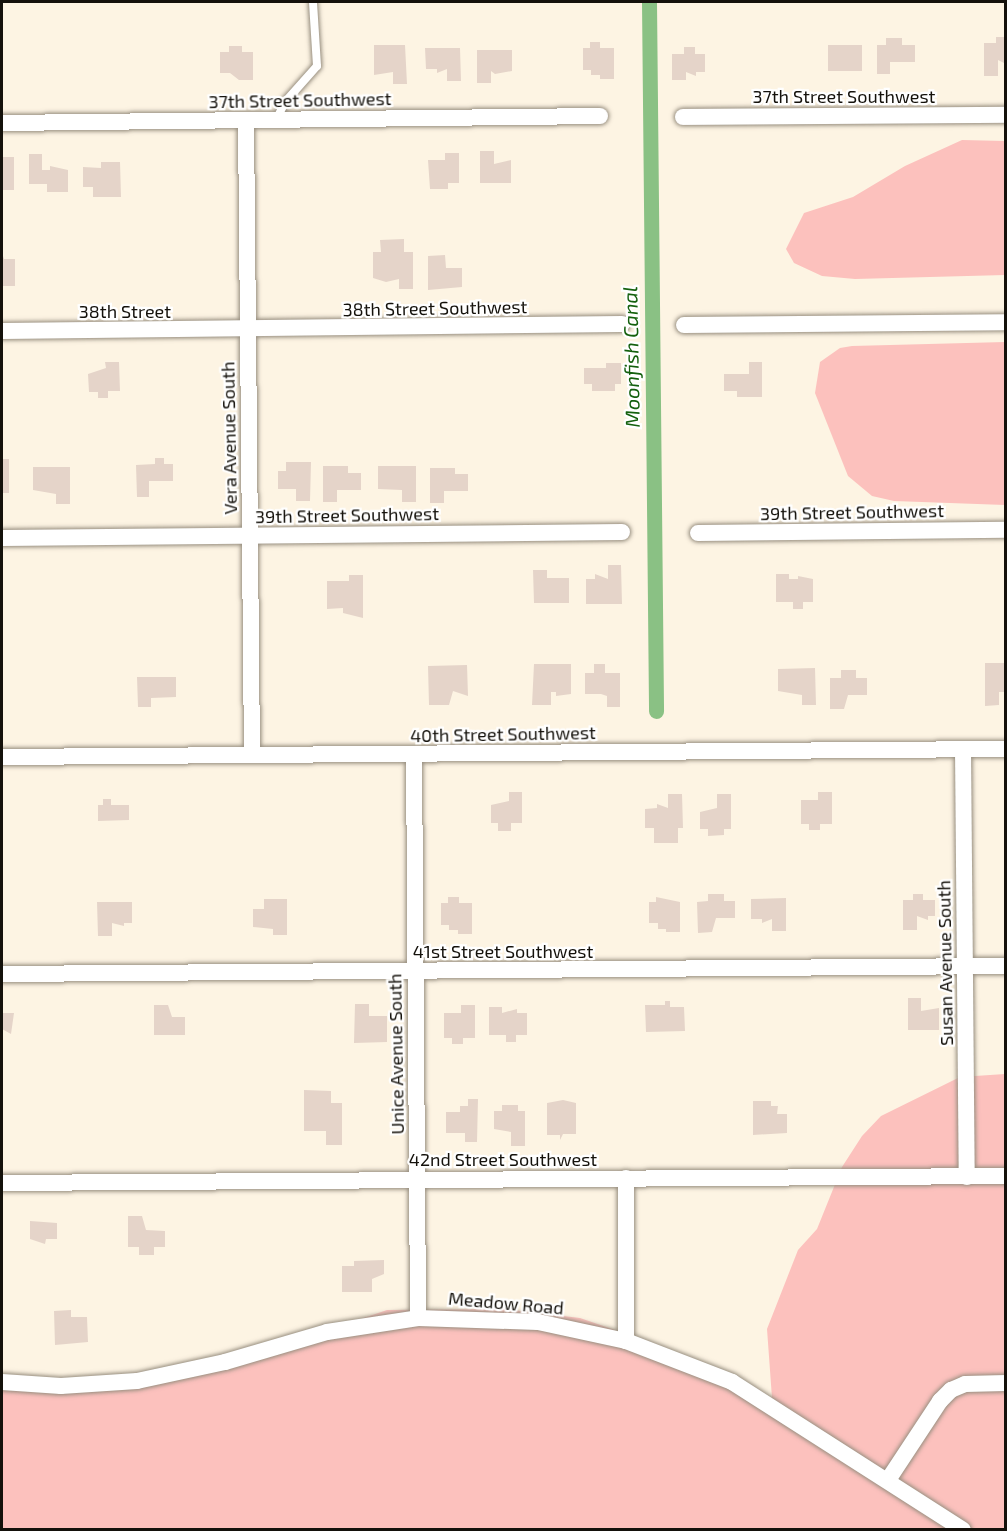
<!DOCTYPE html>
<style>
body{margin:0}
#map{position:relative;width:1007px;height:1531px;overflow:hidden;background:#fdf4e3;font-family:"Exo 2",sans-serif}
div>[style]{position:absolute}
.green>*{inset:0;background:#fcc1bd}
.canal>*{height:15px;margin:-7.5px;padding:0 7.5px;transform-origin:7.5px;border-radius:7.5px;background:#8ac184}
.building>*{inset:0;background:#e5d4c9;transform-origin:0 0}
.roads{filter:drop-shadow(0 0 2px #988f80) drop-shadow(0 0 2px #988f80)}
.service>*{height:8px;margin:-4px;padding:0 4px;transform-origin:4px;border-radius:4px;background:#fff}
.minor>*{height:16px;margin:-8px;padding:0 8px;transform-origin:8px;border-radius:8px;background:#fff}
span{translate:-50% -50%;white-space:nowrap;text-align:center;line-height:1.15;-webkit-text-stroke:4.5px #fff;paint-order:stroke}
.street-label{font-size:18px;color:#14110b}
.water-label{font-size:20px;color:#14600e;font-style:italic}
.frame{position:absolute;inset:0;border:3px solid #14110b;pointer-events:none}
</style>
<div id="map">
<div class="green">
<i style="clip-path:polygon(962px 140px,1005px 141px,1005px 275px,855px 279px,822px 276px,794px 263px,786px 249px,804px 213px,853px 197px,905px 166px)"></i>
<i style="clip-path:polygon(1005px 342px,1005px 505px,894px 501px,872px 496px,848px 476px,815px 393px,820px 362px,840px 348px,852px 346px)"></i>
<i style="clip-path:polygon(1005px 1074px,1005px 1529px,2px 1529px,2px 1380px,122px 1383px,266px 1351px,387px 1310px,504px 1309px,580px 1318px,656px 1344px,772px 1398px,767px 1329px,798px 1250px,817px 1229px,842px 1167px,862px 1136px,881px 1116px,960px 1077px)"></i>
</div>
<div class="canal">
<i style="left:649px;top:2px;width:709px;rotate:89.43deg"></i>
</div>
<div class="building">
<i style="clip-path:polygon(996px 37px,1006px 37px,1006px 64px,998px 60px,998px 76px,984px 76px,984px 43px,996px 43px)"></i>
<i style="clip-path:polygon(886px 38px,902px 38px,902px 45px,915px 45px,915px 62px,890px 62px,890px 74px,877px 74px,877px 45px,886px 45px)"></i>
<i style="clip-path:polygon(590px 42px,600px 42px,600px 48px,614px 48px,614px 79px,600px 79px,600px 75px,591px 75px,591px 70px,583px 70px,583px 48px,590px 48px)"></i>
<i style="clip-path:polygon(374px 45px,405px 45px,407px 84px,393px 84px,393px 72px,374px 75px)"></i>
<i style="left:828px;top:45px;width:34px;height:26px"></i>
<i style="clip-path:polygon(229px 46px,242px 46px,242px 52px,253px 52px,253px 80px,239px 80px,230px 73px,220px 73px,220px 52px,229px 52px)"></i>
<i style="clip-path:polygon(684px 47px,695px 47px,695px 54px,705px 54px,705px 72px,696px 72px,696px 76px,686px 72px,686px 80px,672px 80px,672px 54px,684px 54px)"></i>
<i style="clip-path:polygon(425px 48px,460px 48px,461px 81px,447px 81px,447px 69px,437px 73px,437px 69px,426px 69px)"></i>
<i style="clip-path:polygon(477px 50px,512px 50px,512px 71px,495px 74px,491px 71px,491px 83px,477px 83px)"></i>
<i style="clip-path:polygon(480px 151px,494px 151px,494px 164px,511px 160px,511px 183px,480px 183px)"></i>
<i style="clip-path:polygon(445px 153px,459px 153px,459px 183px,448px 183px,448px 189px,430px 189px,428px 160px,445px 160px)"></i>
<i style="clip-path:polygon(29px 154px,42px 154px,42px 170px,50px 170px,50px 166px,68px 170px,68px 192px,47px 192px,47px 184px,29px 184px)"></i>
<i style="left:2px;top:157px;width:12px;height:33px"></i>
<i style="clip-path:polygon(101px 162px,120px 162px,121px 197px,93px 197px,93px 187px,83px 187px,83px 167px,101px 168px)"></i>
<i style="clip-path:polygon(404px 239px,404px 252px,413px 252px,413px 289px,399px 289px,399px 279px,386px 282px,373px 278px,373px 252px,381px 252px,380px 240px)"></i>
<i style="clip-path:polygon(2px 253px,4px 259px,15px 259px,15px 286px,2px 286px)"></i>
<i style="clip-path:polygon(445px 255px,446px 268px,462px 268px,462px 287px,428px 290px,428px 256px)"></i>
<i style="clip-path:polygon(105px 362px,119px 362px,120px 391px,108px 391px,108px 398px,98px 398px,98px 392px,89px 392px,88px 374px,106px 368px)"></i>
<i style="clip-path:polygon(749px 362px,762px 362px,762px 397px,737px 397px,737px 391px,724px 391px,724px 374px,749px 374px)"></i>
<i style="clip-path:polygon(606px 363px,621px 363px,621px 384px,615px 384px,615px 391px,592px 391px,592px 384px,584px 384px,584px 368px,606px 368px)"></i>
<i style="clip-path:polygon(155px 458px,164px 458px,164px 464px,173px 464px,173px 481px,149px 481px,149px 497px,137px 497px,136px 465px,155px 464px)"></i>
<i style="left:2px;top:459px;width:7px;height:34px"></i>
<i style="clip-path:polygon(286px 462px,311px 462px,310px 501px,296px 501px,296px 489px,278px 489px,278px 471px,286px 471px)"></i>
<i style="clip-path:polygon(323px 466px,348px 466px,348px 473px,361px 473px,361px 490px,337px 490px,337px 502px,323px 502px)"></i>
<i style="clip-path:polygon(378px 466px,416px 466px,416px 502px,402px 502px,402px 490px,378px 489px)"></i>
<i style="clip-path:polygon(33px 467px,70px 467px,70px 504px,56px 504px,56px 494px,33px 490px)"></i>
<i style="clip-path:polygon(430px 468px,455px 468px,455px 474px,468px 474px,468px 491px,444px 491px,444px 503px,430px 503px)"></i>
<i style="clip-path:polygon(608px 565px,621px 565px,622px 604px,586px 604px,586px 579px,595px 579px,595px 574px,608px 579px)"></i>
<i style="clip-path:polygon(533px 570px,547px 570px,547px 578px,569px 578px,569px 603px,534px 603px)"></i>
<i style="clip-path:polygon(776px 574px,789px 574px,789px 579px,798px 579px,798px 576px,813px 579px,813px 602px,803px 602px,803px 609px,793px 609px,793px 602px,776px 602px)"></i>
<i style="clip-path:polygon(349px 575px,363px 575px,363px 618px,343px 613px,343px 608px,327px 609px,327px 581px,349px 581px)"></i>
<i style="clip-path:polygon(985px 663px,1006px 663px,1006px 692px,999px 692px,999px 705px,985px 706px)"></i>
<i style="clip-path:polygon(534px 664px,571px 664px,571px 694px,556px 696px,556px 692px,551px 692px,551px 705px,532px 705px)"></i>
<i style="clip-path:polygon(594px 664px,605px 664px,605px 673px,620px 673px,620px 707px,607px 707px,607px 696px,601px 694px,585px 694px,585px 673px,594px 673px)"></i>
<i style="clip-path:polygon(467px 665px,468px 696px,453px 691px,449px 705px,429px 705px,428px 666px)"></i>
<i style="clip-path:polygon(815px 668px,816px 705px,802px 705px,802px 695px,778px 691px,778px 669px)"></i>
<i style="clip-path:polygon(841px 670px,856px 670px,856px 678px,867px 678px,867px 695px,848px 695px,844px 709px,830px 709px,830px 678px,841px 678px)"></i>
<i style="clip-path:polygon(137px 677px,176px 677px,176px 697px,151px 698px,151px 707px,138px 707px)"></i>
<i style="clip-path:polygon(509px 792px,522px 792px,522px 823px,511px 823px,511px 831px,498px 831px,498px 823px,491px 823px,491px 805px,509px 801px)"></i>
<i style="clip-path:polygon(818px 792px,832px 792px,832px 824px,820px 824px,820px 830px,809px 830px,809px 824px,801px 824px,801px 800px,818px 800px)"></i>
<i style="clip-path:polygon(668px 794px,682px 794px,683px 828px,678px 828px,678px 843px,654px 843px,654px 828px,645px 828px,645px 809px,657px 808px,657px 804px,668px 808px)"></i>
<i style="clip-path:polygon(717px 794px,731px 794px,731px 829px,724px 829px,724px 835px,708px 836px,708px 829px,700px 829px,700px 812px,717px 808px)"></i>
<i style="clip-path:polygon(103px 799px,111px 799px,111px 805px,129px 805px,129px 820px,98px 821px,98px 805px,103px 805px)"></i>
<i style="clip-path:polygon(708px 894px,724px 894px,724px 901px,735px 901px,735px 918px,716px 918px,712px 932px,698px 933px,697px 902px,708px 901px)"></i>
<i style="clip-path:polygon(913px 894px,923px 894px,923px 900px,935px 900px,935px 916px,928px 916px,928px 920px,917px 916px,917px 930px,903px 930px,903px 900px,913px 900px)"></i>
<i style="clip-path:polygon(448px 897px,459px 897px,459px 903px,472px 903px,472px 934px,458px 934px,458px 930px,449px 930px,449px 925px,441px 925px,441px 903px,448px 903px)"></i>
<i style="clip-path:polygon(656px 897px,680px 902px,680px 932px,666px 932px,666px 929px,658px 929px,658px 923px,649px 923px,649px 902px,656px 902px)"></i>
<i style="clip-path:polygon(786px 898px,786px 931px,772px 931px,772px 919px,762px 923px,762px 919px,751px 919px,751px 899px)"></i>
<i style="clip-path:polygon(264px 899px,287px 899px,287px 935px,273px 935px,273px 929px,253px 927px,253px 909px,264px 909px)"></i>
<i style="clip-path:polygon(97px 902px,132px 902px,132px 923px,124px 923px,124px 926px,112px 923px,112px 936px,98px 936px)"></i>
<i style="clip-path:polygon(908px 998px,921px 998px,921px 1011px,939px 1008px,939px 1030px,908px 1030px)"></i>
<i style="clip-path:polygon(665px 1001px,670px 1001px,670px 1007px,684px 1007px,685px 1031px,646px 1032px,645px 1005px,665px 1005px)"></i>
<i style="clip-path:polygon(355px 1004px,369px 1004px,369px 1016px,387px 1016px,387px 1042px,354px 1043px)"></i>
<i style="clip-path:polygon(154px 1005px,168px 1005px,172px 1017px,185px 1017px,185px 1035px,154px 1035px)"></i>
<i style="clip-path:polygon(461px 1005px,475px 1005px,475px 1038px,463px 1038px,463px 1044px,452px 1044px,452px 1038px,444px 1038px,444px 1013px,461px 1013px)"></i>
<i style="clip-path:polygon(489px 1007px,502px 1007px,502px 1013px,517px 1009px,517px 1013px,527px 1013px,527px 1035px,516px 1035px,516px 1042px,506px 1042px,506px 1035px,489px 1035px)"></i>
<i style="clip-path:polygon(2px 1013px,14px 1013px,11px 1034px,2px 1029px)"></i>
<i style="clip-path:polygon(304px 1090px,331px 1091px,331px 1103px,342px 1103px,342px 1145px,326px 1145px,326px 1131px,304px 1131px)"></i>
<i style="clip-path:polygon(468px 1099px,478px 1099px,477px 1142px,465px 1142px,465px 1133px,446px 1133px,446px 1112px,460px 1112px,460px 1106px,468px 1106px)"></i>
<i style="clip-path:polygon(563px 1100px,576px 1103px,576px 1134px,563px 1134px,560px 1140px,560px 1135px,547px 1135px,547px 1103px)"></i>
<i style="clip-path:polygon(753px 1101px,771px 1101px,771px 1106px,778px 1106px,777px 1114px,787px 1114px,787px 1133px,753px 1135px)"></i>
<i style="clip-path:polygon(502px 1105px,518px 1105px,518px 1111px,525px 1111px,525px 1146px,511px 1146px,511px 1132px,494px 1129px,494px 1111px,502px 1111px)"></i>
<i style="clip-path:polygon(128px 1216px,142px 1216px,146px 1230px,165px 1231px,165px 1247px,154px 1247px,154px 1255px,139px 1255px,139px 1247px,128px 1247px)"></i>
<i style="clip-path:polygon(30px 1221px,57px 1223px,57px 1239px,46px 1239px,45px 1244px,30px 1239px)"></i>
<i style="clip-path:polygon(384px 1260px,384px 1274px,372px 1279px,372px 1292px,342px 1292px,342px 1266px,354px 1266px,354px 1261px)"></i>
<i style="clip-path:polygon(71px 1310px,71px 1317px,87px 1317px,88px 1342px,55px 1345px,54px 1311px)"></i>
</div>
<div class="roads">
<div class="service">
<i style="left:276px;top:120px;width:20px;rotate:-63deg"></i>
<i style="left:285px;top:102px;width:48px;rotate:-48.4deg"></i>
<i style="left:317px;top:66px;width:64px;rotate:-93.6deg"></i>
</div>
<div class="minor">
<i style="left:683px;top:117px;width:323px;rotate:-0.4deg"></i>
<i style="left:246px;top:120px;width:635px;rotate:89.46deg"></i>
<i style="left:2px;top:123px;width:598px;rotate:-0.67deg"></i>
<i style="left:684px;top:325px;width:322px;rotate:-0.5deg"></i>
<i style="left:2px;top:331px;width:620px;rotate:-0.65deg"></i>
<i style="left:698px;top:533px;width:308px;rotate:-0.6deg"></i>
<i style="left:2px;top:538px;width:620px;rotate:-0.55deg"></i>
<i style="left:963px;top:749px;width:428px;rotate:89.5deg"></i>
<i style="left:414px;top:754px;width:564px;rotate:89.59deg"></i>
<i style="left:2px;top:757px;width:1004px;rotate:-0.46deg"></i>
<i style="left:2px;top:974px;width:1004px;rotate:-0.46deg"></i>
<i style="left:2px;top:1183px;width:1004px;rotate:-0.4deg"></i>
<i style="left:626px;top:1341px;width:163px;rotate:-90deg"></i>
<i style="left:2px;top:1382px;width:59px;rotate:3.9deg"></i>
<i style="left:61px;top:1386px;width:76px;rotate:-3.8deg"></i>
<i style="left:137px;top:1381px;width:90px;rotate:-12.2deg"></i>
<i style="left:225px;top:1362px;width:106px;rotate:-16.4deg"></i>
<i style="left:327px;top:1332px;width:92px;rotate:-8.7deg"></i>
<i style="left:418px;top:1318px;width:120px;rotate:1.9deg"></i>
<i style="left:538px;top:1322px;width:90px;rotate:12.2deg"></i>
<i style="left:626px;top:1341px;width:114px;rotate:21.1deg"></i>
<i style="left:732px;top:1382px;width:274px;rotate:32.6deg"></i>
<i style="left:888px;top:1480px;width:95px;rotate:-56.6deg"></i>
<i style="left:940px;top:1401px;width:16px;rotate:-45deg"></i>
<i style="left:951px;top:1390px;width:15px;rotate:-23deg"></i>
<i style="left:965px;top:1384px;width:41px;rotate:-1.4deg"></i>
</div>
</div>
<div class="street-label">
<span style="left:844px;top:96px">37th Street Southwest</span>
<span style="left:300px;top:100px;rotate:-1deg">37th Street Southwest</span>
<span style="left:435px;top:308px;rotate:-1deg">38th Street Southwest</span>
<span style="left:125px;top:311px">38th Street</span>
<span style="left:229px;top:438px;rotate:-91deg">Vera Avenue South</span>
<span style="left:852px;top:512px;rotate:-1deg">39th Street Southwest</span>
<span style="left:347px;top:515px;rotate:-1deg">39th Street Southwest</span>
<span style="left:503px;top:734px;rotate:-1deg">40th Street Southwest</span>
<span style="left:503px;top:951px">41st Street Southwest</span>
<span style="left:945px;top:963px;rotate:-91deg">Susan Avenue South</span>
<span style="left:396px;top:1054px;rotate:-91deg">Unice Avenue South</span>
<span style="left:503px;top:1159px">42nd Street Southwest</span>
<span style="left:506px;top:1303px;rotate:5deg">Meadow Road</span>
</div>
<div class="water-label">
<span style="left:631px;top:357px;rotate:-91deg">Moonfish Canal</span>
</div>
<div class="frame"></div>
</div>
